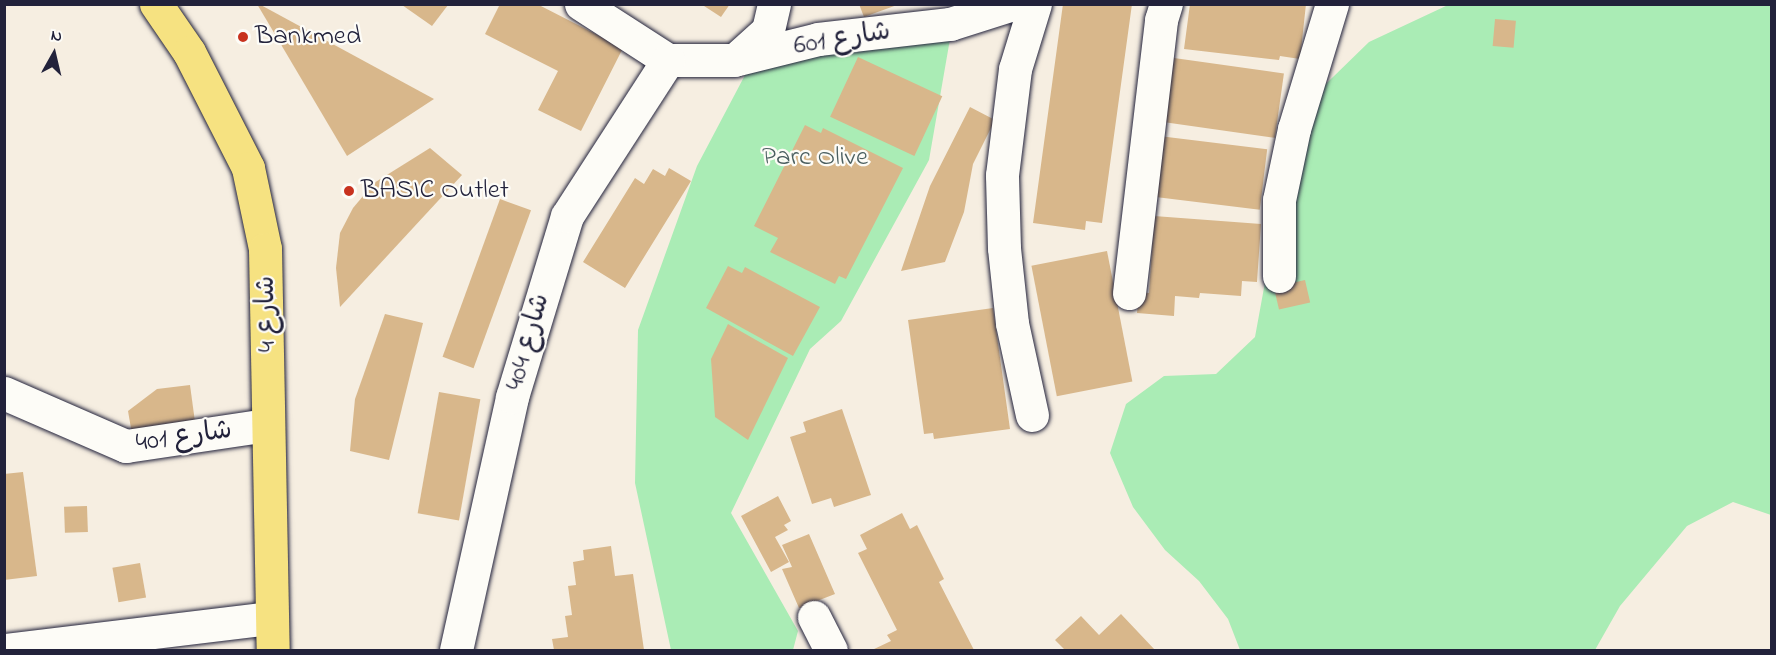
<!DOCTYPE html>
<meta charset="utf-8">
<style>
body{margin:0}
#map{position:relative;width:1776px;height:655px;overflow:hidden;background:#f6eee1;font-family:"Indie Flower","Playpen Sans Arabic",sans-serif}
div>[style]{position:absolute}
.green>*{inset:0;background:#aaecb5}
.building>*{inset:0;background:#d8b78b;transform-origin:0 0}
.roads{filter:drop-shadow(0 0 2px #22223b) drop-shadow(0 0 2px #22223b)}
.minor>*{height:33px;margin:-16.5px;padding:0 16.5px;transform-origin:16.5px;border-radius:16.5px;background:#fdfcf7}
.major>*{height:33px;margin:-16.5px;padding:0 16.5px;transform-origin:16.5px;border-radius:16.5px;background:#f6e281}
.dots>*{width:16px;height:16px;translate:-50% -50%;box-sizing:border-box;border:3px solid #fdfcf7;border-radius:50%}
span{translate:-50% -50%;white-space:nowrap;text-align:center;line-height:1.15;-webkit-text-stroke:4.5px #fdfcf7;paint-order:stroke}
.poi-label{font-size:27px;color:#22223b}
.left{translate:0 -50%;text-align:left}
.street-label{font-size:27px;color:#22223b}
.park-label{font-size:27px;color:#4b5f60}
.frame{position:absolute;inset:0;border:6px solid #22223b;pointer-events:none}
.north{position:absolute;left:24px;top:24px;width:60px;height:60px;-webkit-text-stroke:4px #fdfcf7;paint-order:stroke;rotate:8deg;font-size:16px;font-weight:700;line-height:24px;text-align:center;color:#22223b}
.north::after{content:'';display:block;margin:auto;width:21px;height:27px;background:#22223b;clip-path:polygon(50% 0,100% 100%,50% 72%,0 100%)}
</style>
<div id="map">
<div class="green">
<i style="clip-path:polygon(1448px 5px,1771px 5px,1771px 515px,1733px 502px,1687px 526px,1620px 606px,1595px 650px,1240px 650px,1228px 619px,1199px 581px,1165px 550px,1133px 507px,1110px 453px,1126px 404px,1164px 376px,1216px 374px,1255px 337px,1296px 113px,1369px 42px)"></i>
<i style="clip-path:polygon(950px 39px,929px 160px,841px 321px,810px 349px,731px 513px,798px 631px,793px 650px,671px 650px,635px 483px,638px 330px,697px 166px,754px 58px)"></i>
</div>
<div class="building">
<i style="clip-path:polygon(257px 4px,259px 4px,434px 99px,347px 156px)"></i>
<i style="clip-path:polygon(500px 4px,537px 4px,623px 48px,581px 131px,538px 110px,558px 71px,485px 34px)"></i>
<i style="clip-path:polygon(701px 4px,730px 4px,721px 17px)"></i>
<i style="clip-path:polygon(859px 4px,897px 4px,897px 5px,864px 17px)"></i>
<i style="clip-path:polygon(1063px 4px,1132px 4px,1102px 223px,1086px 221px,1085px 230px,1033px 223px)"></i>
<i style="clip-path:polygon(1190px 4px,1306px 4px,1300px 59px,1280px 56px,1279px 60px,1184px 49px)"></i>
<i style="clip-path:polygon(402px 5px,448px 5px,432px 26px)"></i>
<i style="left:1495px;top:19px;width:21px;height:27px;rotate:5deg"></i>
<i style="left:858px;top:57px;width:93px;height:66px;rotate:25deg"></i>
<i style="left:1174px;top:58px;width:111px;height:65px;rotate:8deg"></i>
<i style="clip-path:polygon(970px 107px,995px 120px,973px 164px,964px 212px,945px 262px,901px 271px,930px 186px)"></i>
<i style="clip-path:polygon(805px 125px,821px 133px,823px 128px,903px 168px,846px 279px,839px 276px,835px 284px,770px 252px,778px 238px,754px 226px)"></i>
<i style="left:1159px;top:136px;width:109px;height:61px;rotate:7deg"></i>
<i style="clip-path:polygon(430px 148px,462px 175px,340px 307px,336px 268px,340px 233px,353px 208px,374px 183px)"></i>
<i style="clip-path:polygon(669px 168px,691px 181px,625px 288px,583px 262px,635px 178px,644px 184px,653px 169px,665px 176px)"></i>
<i style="left:500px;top:199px;width:33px;height:168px;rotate:20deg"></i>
<i style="clip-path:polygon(1154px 216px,1261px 224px,1257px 282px,1242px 281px,1241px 296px,1200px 293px,1199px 298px,1175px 296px,1174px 316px,1137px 313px,1139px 292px,1149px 293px)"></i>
<i style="left:1107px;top:251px;width:133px;height:77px;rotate:79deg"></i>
<i style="clip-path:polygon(728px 266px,742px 273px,745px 267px,820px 307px,793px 356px,706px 308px)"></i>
<i style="left:1305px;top:280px;width:23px;height:32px;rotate:77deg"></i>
<i style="clip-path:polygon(993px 308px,1010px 429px,934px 439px,933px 433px,924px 434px,908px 320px)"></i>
<i style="clip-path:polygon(385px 314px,423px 323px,389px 460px,350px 451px,355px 399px)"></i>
<i style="clip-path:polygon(728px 324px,788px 358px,748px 440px,715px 417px,711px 359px)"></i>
<i style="clip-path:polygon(190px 385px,195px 422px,132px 434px,128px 411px,157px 389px)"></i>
<i style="left:439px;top:392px;width:42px;height:123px;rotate:10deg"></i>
<i style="clip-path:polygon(842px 409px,871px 495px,834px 507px,831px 498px,812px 504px,790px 437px,806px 432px,803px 422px)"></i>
<i style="clip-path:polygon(23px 472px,37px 576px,4px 580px,4px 474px)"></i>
<i style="clip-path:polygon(778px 496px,791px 521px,784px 525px,788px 530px,775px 537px,789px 562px,771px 572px,741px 516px)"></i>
<i style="left:87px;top:506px;width:26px;height:23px;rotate:88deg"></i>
<i style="clip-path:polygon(902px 513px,910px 529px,917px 525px,944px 579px,939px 582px,974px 650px,872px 650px,891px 641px,887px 635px,897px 630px,858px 553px,867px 549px,860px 535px)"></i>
<i style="clip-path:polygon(809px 534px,835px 594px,799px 608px,782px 569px,792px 567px,782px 545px)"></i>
<i style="clip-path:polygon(611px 546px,615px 576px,633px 574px,644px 650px,554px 650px,552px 639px,568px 637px,565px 616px,572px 615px,568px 586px,576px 585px,573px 562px,584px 560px,583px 550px)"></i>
<i style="left:140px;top:563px;width:35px;height:28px;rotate:80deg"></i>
<i style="clip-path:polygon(1121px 614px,1155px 650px,1065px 650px,1055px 640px,1081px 616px,1099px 635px)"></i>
</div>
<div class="roads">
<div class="minor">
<i style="left:581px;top:4px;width:103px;rotate:32.8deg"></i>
<i style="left:736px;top:59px;width:43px;rotate:-42.2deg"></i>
<i style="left:768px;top:30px;width:27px;rotate:-77deg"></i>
<i style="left:668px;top:60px;width:66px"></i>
<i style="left:734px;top:60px;width:87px;rotate:-14deg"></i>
<i style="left:818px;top:39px;width:133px;rotate:-6.5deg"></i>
<i style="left:950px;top:24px;width:66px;rotate:-17.6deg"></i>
<i style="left:1279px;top:276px;width:76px;rotate:-90deg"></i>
<i style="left:1279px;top:200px;width:73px;rotate:-78.1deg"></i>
<i style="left:1294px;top:129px;width:131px;rotate:-73.1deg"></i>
<i style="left:1129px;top:293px;width:275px;rotate:-83.3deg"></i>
<i style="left:1161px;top:20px;width:17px;rotate:-73deg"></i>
<i style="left:4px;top:393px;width:133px;rotate:23.5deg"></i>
<i style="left:126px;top:446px;width:143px;rotate:-8.5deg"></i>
<i style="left:1032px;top:415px;width:94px;rotate:-102.3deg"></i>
<i style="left:1012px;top:323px;width:75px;rotate:-96.1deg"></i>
<i style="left:1004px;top:248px;width:73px;rotate:-91.6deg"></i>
<i style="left:1002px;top:175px;width:107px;rotate:-83deg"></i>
<i style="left:1015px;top:69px;width:68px;rotate:-72.9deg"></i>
<i style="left:814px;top:617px;width:37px;rotate:63deg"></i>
<i style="left:6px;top:650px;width:267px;rotate:-6.9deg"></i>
<i style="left:456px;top:650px;width:259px;rotate:-77.5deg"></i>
<i style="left:512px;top:397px;width:189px;rotate:-73.1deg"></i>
<i style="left:567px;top:216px;width:186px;rotate:-57.1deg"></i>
</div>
<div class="major">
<i style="left:156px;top:4px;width:58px;rotate:55.5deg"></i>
<i style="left:189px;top:52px;width:130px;rotate:63deg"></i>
<i style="left:248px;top:168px;width:83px;rotate:78.1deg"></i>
<i style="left:265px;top:249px;width:401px;rotate:88.9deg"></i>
</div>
</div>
<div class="dots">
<i style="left:243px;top:37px;background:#c8321e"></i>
<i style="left:349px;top:191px;background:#c8321e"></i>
</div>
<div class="poi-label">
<span class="left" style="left:255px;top:37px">Bankmed</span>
<span class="left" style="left:361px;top:191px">BASIC Outlet</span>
</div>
<div class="street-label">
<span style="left:842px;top:39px;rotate:-9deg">شارع 601</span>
<span style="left:267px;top:314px;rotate:-91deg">شارع 4</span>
<span style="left:528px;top:342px;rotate:-74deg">شارع 404</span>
<span style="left:184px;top:437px;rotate:-8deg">شارع 401</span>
</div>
<div class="park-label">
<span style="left:815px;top:158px">Parc Olive</span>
</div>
<div class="frame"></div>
<div class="north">N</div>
</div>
